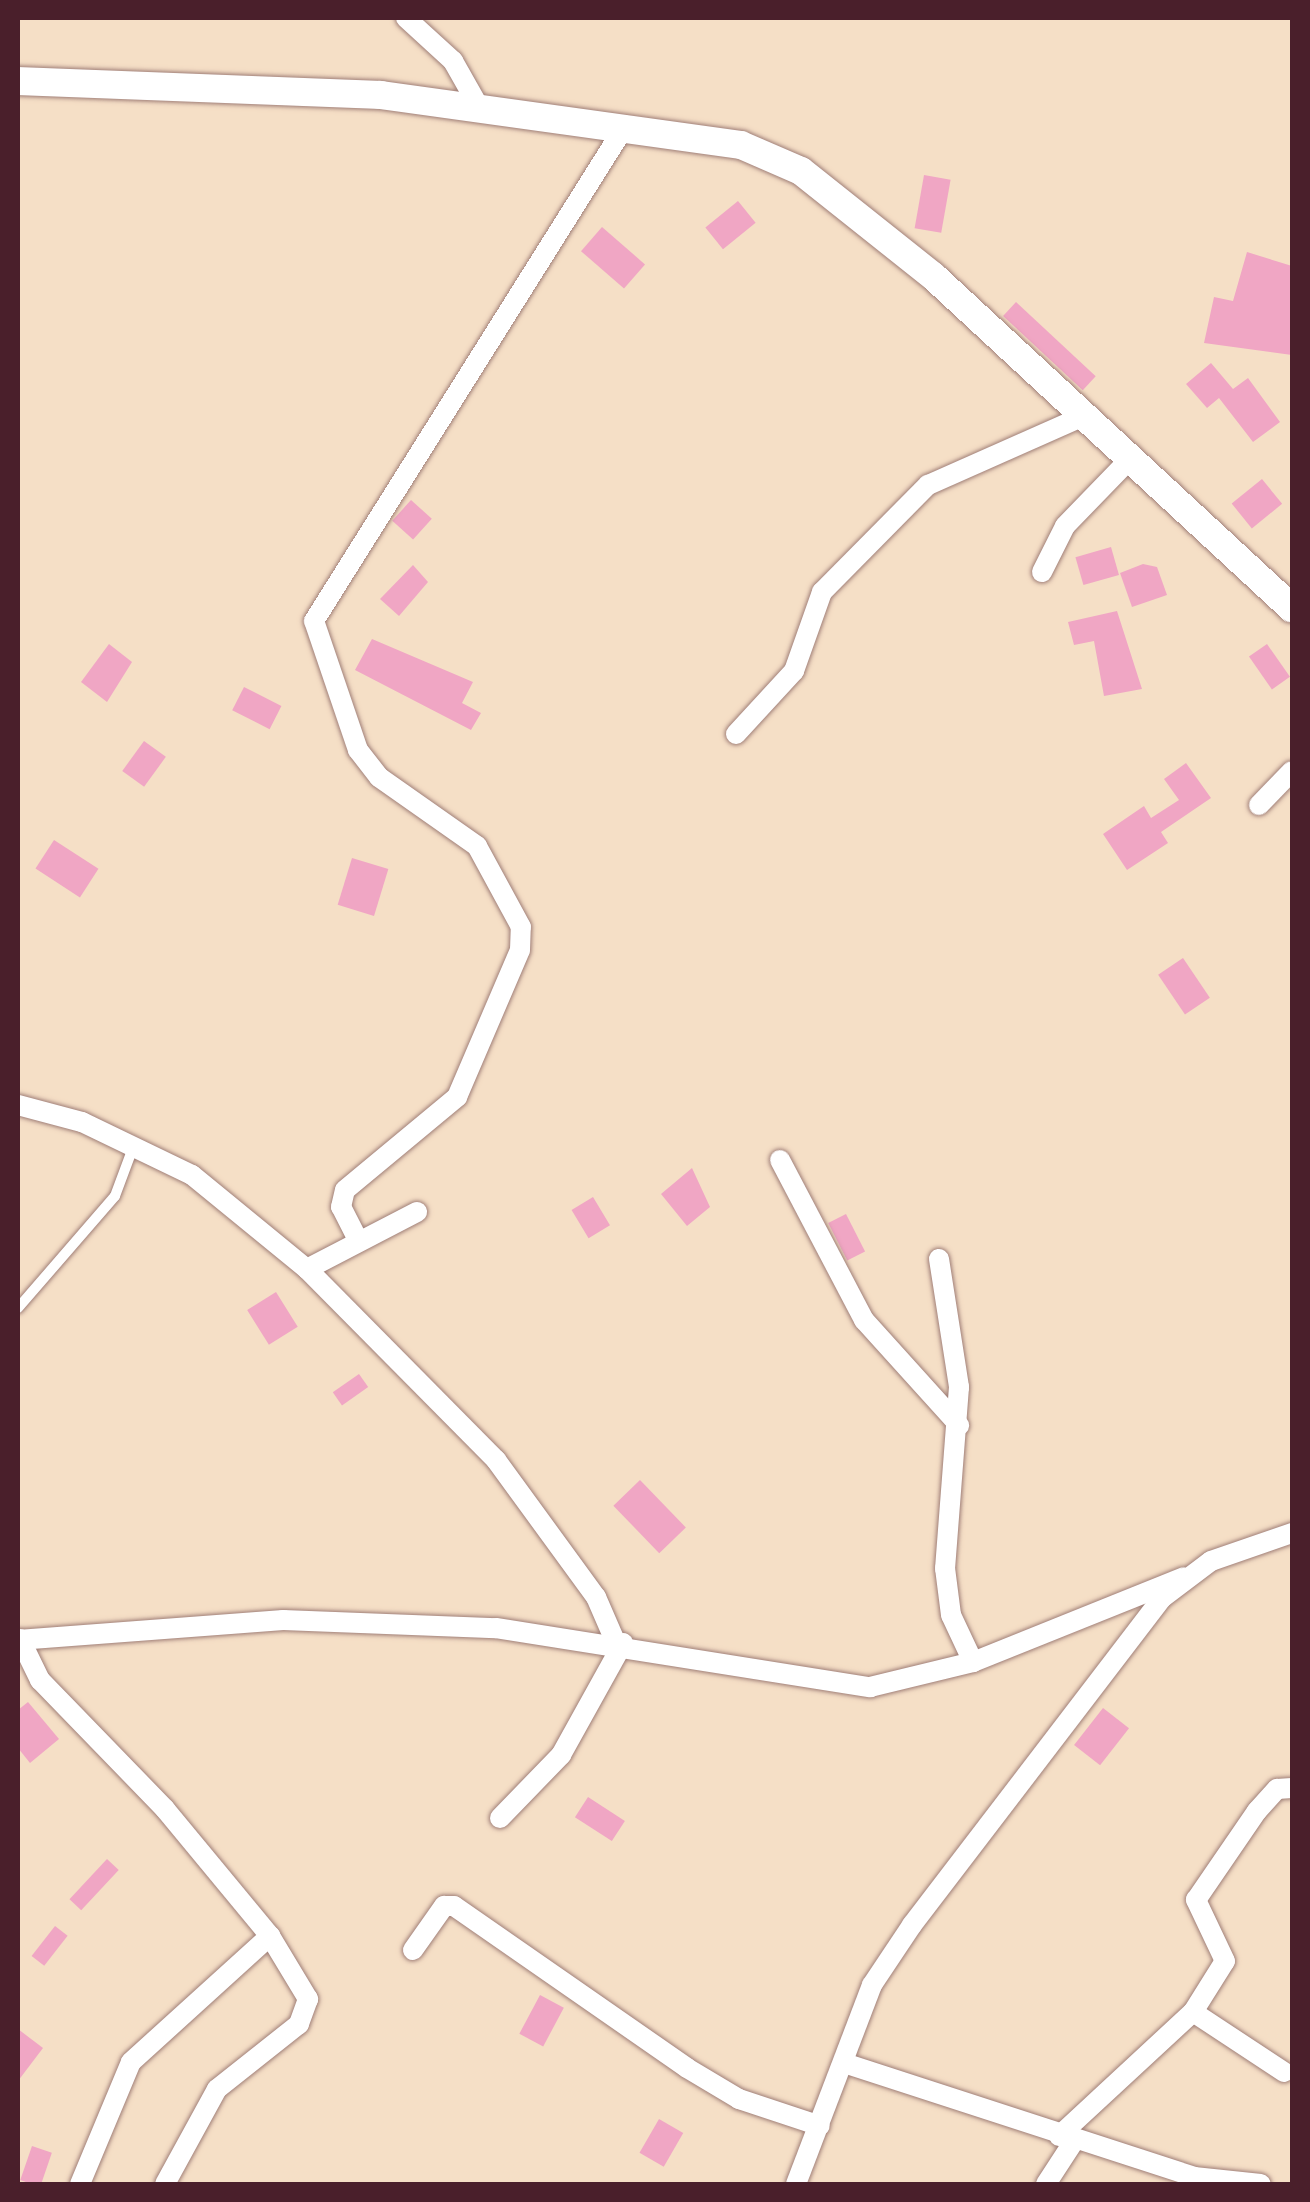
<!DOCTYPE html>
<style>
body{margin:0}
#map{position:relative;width:1310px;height:2202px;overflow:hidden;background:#f5dfc6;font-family:Cardo,serif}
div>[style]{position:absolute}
.building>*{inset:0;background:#f0a6c4;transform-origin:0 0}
.roads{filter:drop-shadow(0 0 2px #a07f78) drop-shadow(0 0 2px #a07f78)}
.service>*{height:10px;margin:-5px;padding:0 5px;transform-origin:5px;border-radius:5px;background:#fff}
.minor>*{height:20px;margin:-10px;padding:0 10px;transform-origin:10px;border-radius:10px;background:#fff}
.tertiary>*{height:28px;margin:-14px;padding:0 14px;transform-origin:14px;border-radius:14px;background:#fff}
span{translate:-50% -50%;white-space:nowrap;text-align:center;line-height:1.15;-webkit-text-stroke:9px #f7f3e8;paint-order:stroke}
.frame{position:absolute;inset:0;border:20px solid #4a1f2b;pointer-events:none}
</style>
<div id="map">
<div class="building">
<i style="left:924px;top:175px;width:27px;height:54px;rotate:10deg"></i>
<i style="left:738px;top:201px;width:28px;height:42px;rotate:51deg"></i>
<i style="left:602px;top:227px;width:57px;height:32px;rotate:41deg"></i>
<i style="clip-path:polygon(1247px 252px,1292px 266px,1292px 355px,1204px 343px,1214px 297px,1233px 301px)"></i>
<i style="left:1016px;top:302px;width:109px;height:19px;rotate:43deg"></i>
<i style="clip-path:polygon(1211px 363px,1233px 389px,1248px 378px,1280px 422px,1253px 442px,1219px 398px,1207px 408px,1186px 384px)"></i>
<i style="left:1262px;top:479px;width:32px;height:39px;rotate:51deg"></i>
<i style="left:411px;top:500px;width:28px;height:28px;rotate:42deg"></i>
<i style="left:1111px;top:547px;width:29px;height:37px;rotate:74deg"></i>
<i style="clip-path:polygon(1143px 564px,1157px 567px,1167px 595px,1132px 607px,1120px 573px)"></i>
<i style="clip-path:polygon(413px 565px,428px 582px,399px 616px,380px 599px)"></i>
<i style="clip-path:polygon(1117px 611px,1142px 689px,1104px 696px,1094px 641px,1074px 645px,1068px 622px)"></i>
<i style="clip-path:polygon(372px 639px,473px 682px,462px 703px,481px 713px,471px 730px,355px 670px)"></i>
<i style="clip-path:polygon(109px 644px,132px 662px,107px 702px,81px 682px)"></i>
<i style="left:1267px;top:644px;width:40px;height:22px;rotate:55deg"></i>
<i style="left:244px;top:687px;width:42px;height:26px;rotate:27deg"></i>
<i style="left:144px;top:741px;width:27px;height:37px;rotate:36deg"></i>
<i style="clip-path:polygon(1186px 763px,1211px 798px,1161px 832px,1168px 843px,1127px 870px,1103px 834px,1144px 806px,1151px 818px,1179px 800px,1164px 779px)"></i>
<i style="left:54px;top:840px;width:53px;height:34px;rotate:33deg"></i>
<i style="left:352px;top:858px;width:38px;height:49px;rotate:17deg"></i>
<i style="left:1183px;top:958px;width:48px;height:30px;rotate:56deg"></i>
<i style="clip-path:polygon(692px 1168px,710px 1207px,687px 1226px,661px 1194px)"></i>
<i style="left:593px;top:1197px;width:33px;height:25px;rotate:59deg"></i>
<i style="left:846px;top:1214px;width:42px;height:20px;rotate:63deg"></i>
<i style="left:276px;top:1292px;width:41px;height:34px;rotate:58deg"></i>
<i style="left:359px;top:1374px;width:16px;height:32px;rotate:55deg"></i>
<i style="left:640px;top:1480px;width:66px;height:37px;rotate:46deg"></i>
<i style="clip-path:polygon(28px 1702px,59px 1739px,30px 1763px,18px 1748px,18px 1710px)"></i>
<i style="left:1103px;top:1708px;width:33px;height:47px;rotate:38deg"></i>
<i style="left:588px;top:1797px;width:44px;height:24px;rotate:33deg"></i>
<i style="left:107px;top:1859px;width:16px;height:55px;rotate:43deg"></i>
<i style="left:55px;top:1926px;width:16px;height:38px;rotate:38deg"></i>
<i style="left:540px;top:1995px;width:27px;height:44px;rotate:28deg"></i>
<i style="clip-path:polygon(18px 2029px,43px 2048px,18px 2081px)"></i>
<i style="left:659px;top:2119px;width:28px;height:39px;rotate:30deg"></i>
<i style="left:32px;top:2146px;width:21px;height:36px;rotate:19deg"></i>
</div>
<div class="roads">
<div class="service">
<i style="left:18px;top:1308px;width:148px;rotate:-49.1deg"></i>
<i style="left:115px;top:1196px;width:54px;rotate:-69.6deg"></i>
</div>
<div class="minor">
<i style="left:406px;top:18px;width:64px;rotate:42.5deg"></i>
<i style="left:453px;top:61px;width:53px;rotate:60.5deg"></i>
<i style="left:1042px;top:572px;width:51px;rotate:-63.4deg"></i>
<i style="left:1065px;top:526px;width:95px;rotate:-45.9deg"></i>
<i style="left:736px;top:734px;width:86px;rotate:-47.4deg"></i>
<i style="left:794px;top:671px;width:84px;rotate:-70.5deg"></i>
<i style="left:822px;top:592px;width:151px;rotate:-45.3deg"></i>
<i style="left:928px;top:485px;width:173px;rotate:-23.9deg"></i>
<i style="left:1259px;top:805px;width:47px;rotate:-45.9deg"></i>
<i style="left:18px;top:1105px;width:66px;rotate:14.9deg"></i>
<i style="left:82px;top:1122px;width:122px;rotate:25.7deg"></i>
<i style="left:192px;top:1175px;width:149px;rotate:39.3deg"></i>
<i style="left:307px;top:1269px;width:269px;rotate:45.3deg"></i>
<i style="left:496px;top:1460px;width:170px;rotate:53.9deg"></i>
<i style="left:596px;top:1597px;width:48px;rotate:66.6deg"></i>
<i style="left:780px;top:1160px;width:181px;rotate:62.3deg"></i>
<i style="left:864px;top:1320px;width:142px;rotate:47.9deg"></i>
<i style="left:357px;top:1238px;width:35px;rotate:-117deg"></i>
<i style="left:341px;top:1207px;width:17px;rotate:-77deg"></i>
<i style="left:345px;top:1190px;width:146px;rotate:-39.7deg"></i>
<i style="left:457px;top:1097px;width:160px;rotate:-66.8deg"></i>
<i style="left:520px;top:950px;width:23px;rotate:-88deg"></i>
<i style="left:521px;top:927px;width:92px;rotate:-118.5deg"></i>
<i style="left:477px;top:846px;width:120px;rotate:-144.9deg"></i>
<i style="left:379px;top:777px;width:34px;rotate:-128deg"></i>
<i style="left:358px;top:750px;width:136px;rotate:-108.8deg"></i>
<i style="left:314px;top:621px;width:585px;rotate:-57.86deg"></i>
<i style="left:939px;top:1259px;width:130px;rotate:81.1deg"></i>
<i style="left:959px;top:1387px;width:182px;rotate:94.4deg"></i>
<i style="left:945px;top:1568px;width:47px;rotate:82.7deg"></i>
<i style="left:951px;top:1615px;width:52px;rotate:64.9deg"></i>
<i style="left:307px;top:1269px;width:124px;rotate:-27.4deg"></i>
<i style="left:20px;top:1639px;width:46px;rotate:64deg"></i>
<i style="left:40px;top:1680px;width:180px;rotate:45.9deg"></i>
<i style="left:165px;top:1809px;width:165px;rotate:50.4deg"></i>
<i style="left:270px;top:1936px;width:74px;rotate:58.9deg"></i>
<i style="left:308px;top:1999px;width:27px;rotate:110deg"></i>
<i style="left:299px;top:2024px;width:105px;rotate:141.6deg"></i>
<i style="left:217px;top:2089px;width:108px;rotate:118.7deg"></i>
<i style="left:18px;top:1640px;width:266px;rotate:-4.3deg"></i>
<i style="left:283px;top:1620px;width:213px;rotate:2.2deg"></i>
<i style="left:496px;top:1628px;width:379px;rotate:9deg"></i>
<i style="left:870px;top:1687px;width:106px;rotate:-13.6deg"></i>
<i style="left:973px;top:1662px;width:227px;rotate:-21.9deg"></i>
<i style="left:500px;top:1818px;width:88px;rotate:-45.9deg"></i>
<i style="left:561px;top:1755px;width:128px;rotate:-61deg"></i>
<i style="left:413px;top:1950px;width:54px;rotate:-54.8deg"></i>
<i style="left:444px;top:1906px;width:10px"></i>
<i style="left:454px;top:1906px;width:284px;rotate:34.8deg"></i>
<i style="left:687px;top:2068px;width:61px;rotate:30.8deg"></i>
<i style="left:739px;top:2099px;width:85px;rotate:18.4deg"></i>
<i style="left:844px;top:2063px;width:368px;rotate:18deg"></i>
<i style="left:1194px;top:2177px;width:67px;rotate:6deg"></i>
<i style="left:1284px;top:2072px;width:109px;rotate:-146.6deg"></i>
<i style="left:1193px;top:2012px;width:60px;rotate:-57.9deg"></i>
<i style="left:1225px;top:1961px;width:68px;rotate:-115.4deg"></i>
<i style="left:1196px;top:1900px;width:108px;rotate:-55.6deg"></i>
<i style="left:1257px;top:1811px;width:30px;rotate:-48deg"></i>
<i style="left:1277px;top:1789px;width:15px;rotate:-4deg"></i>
<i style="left:1059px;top:2136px;width:183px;rotate:-42.8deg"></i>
<i style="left:80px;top:2184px;width:132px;rotate:-67.3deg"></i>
<i style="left:131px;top:2062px;width:188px;rotate:-42.2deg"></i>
<i style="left:796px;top:2184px;width:213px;rotate:-69.1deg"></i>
<i style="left:872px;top:1985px;width:72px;rotate:-56.3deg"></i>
<i style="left:912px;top:1925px;width:412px;rotate:-52.6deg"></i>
<i style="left:1162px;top:1598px;width:61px;rotate:-37.1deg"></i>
<i style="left:1211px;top:1561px;width:86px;rotate:-19.1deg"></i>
<i style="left:1046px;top:2184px;width:51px;rotate:-56.9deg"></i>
</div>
<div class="tertiary">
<i style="left:18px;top:81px;width:363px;rotate:2.2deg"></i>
<i style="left:381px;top:95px;width:363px;rotate:7.9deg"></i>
<i style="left:741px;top:145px;width:65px;rotate:23.4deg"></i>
<i style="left:801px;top:171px;width:169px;rotate:38.5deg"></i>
<i style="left:933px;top:276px;width:489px;rotate:42.8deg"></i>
</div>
</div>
<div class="frame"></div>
</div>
